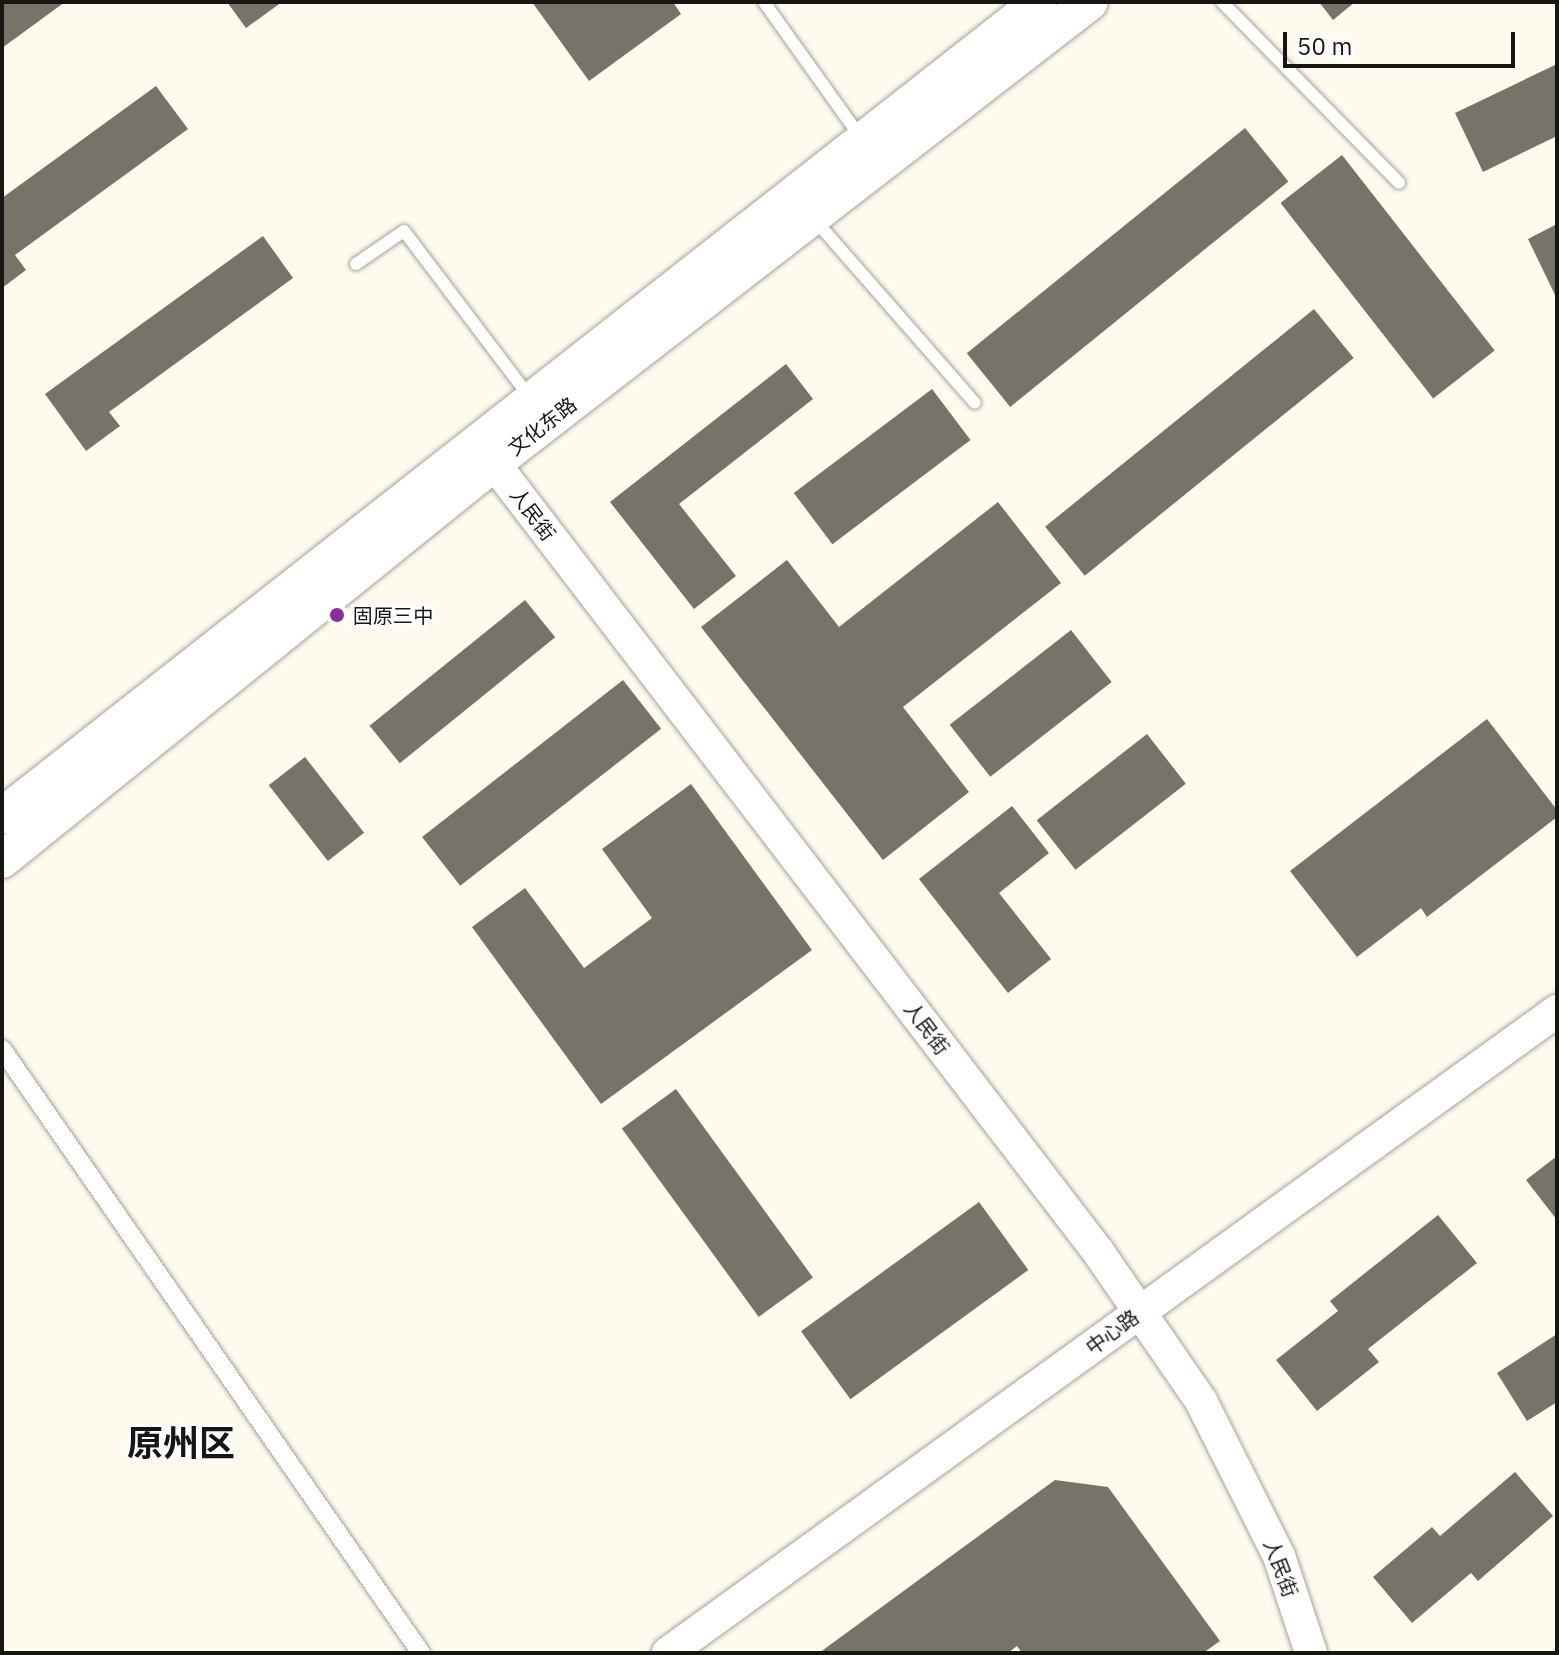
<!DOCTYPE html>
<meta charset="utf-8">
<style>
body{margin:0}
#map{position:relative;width:1559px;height:1655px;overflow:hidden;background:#fffaee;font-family:"IBM Plex Sans","Noto Sans SC",sans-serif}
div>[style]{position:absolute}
.building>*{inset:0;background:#777368;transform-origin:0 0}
.roads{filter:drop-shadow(0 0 2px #a6a297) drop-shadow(0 0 2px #a6a297)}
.service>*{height:12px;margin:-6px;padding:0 6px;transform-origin:6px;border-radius:6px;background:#fff}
.pedestrian>*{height:18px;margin:-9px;padding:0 9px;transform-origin:9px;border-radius:9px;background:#fff}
.tertiary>*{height:32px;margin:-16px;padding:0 16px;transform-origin:16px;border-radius:16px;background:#fff}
.secondary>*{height:36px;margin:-18px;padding:0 18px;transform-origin:18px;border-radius:18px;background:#fff}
.dots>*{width:22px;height:22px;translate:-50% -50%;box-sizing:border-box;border:4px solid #fff;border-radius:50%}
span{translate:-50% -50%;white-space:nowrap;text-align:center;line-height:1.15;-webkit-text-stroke:6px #fff;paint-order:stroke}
.street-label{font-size:20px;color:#171612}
.poi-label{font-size:20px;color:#171612}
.left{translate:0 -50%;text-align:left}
.town-label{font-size:36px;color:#171612;font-weight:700}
.frame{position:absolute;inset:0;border:4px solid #171612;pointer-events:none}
.scale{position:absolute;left:1283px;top:32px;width:232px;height:36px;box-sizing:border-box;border:4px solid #171612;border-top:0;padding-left:10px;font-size:24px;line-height:28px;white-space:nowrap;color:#171612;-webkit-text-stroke:6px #fff;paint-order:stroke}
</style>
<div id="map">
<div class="building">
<i style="clip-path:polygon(2px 2px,65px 2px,2px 48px)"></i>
<i style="clip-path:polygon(227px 2px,282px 2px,246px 28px)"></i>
<i style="clip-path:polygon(532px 2px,673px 2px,681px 14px,589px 81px)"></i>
<i style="clip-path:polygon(1319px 2px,1355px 2px,1333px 20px)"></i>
<i style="clip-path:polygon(1557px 64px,1557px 136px,1483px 172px,1455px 113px)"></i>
<i style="clip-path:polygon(156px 86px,188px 129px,15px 255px,26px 270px,2px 288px,2px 198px)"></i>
<i style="left:1245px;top:128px;width:69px;height:358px;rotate:51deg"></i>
<i style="left:1342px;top:155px;width:248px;height:78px;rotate:52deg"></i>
<i style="clip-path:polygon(1557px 224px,1557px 299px,1528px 239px)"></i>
<i style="clip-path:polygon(263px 236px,293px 278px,109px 412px,120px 426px,86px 451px,45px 394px)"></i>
<i style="left:1314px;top:309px;width:63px;height:346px;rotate:51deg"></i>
<i style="clip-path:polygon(786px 364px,813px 399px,679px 504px,736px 576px,694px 609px,610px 502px)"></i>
<i style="left:932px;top:389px;width:64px;height:173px;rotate:53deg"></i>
<i style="clip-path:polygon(998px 502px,1061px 583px,903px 707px,969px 792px,883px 860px,701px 627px,787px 560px,839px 627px)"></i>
<i style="left:525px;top:600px;width:48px;height:200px;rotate:51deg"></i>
<i style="left:1071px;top:630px;width:66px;height:154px;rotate:52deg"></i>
<i style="left:623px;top:680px;width:62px;height:255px;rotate:52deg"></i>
<i style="clip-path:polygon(1487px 719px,1557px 810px,1557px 817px,1427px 917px,1421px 908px,1357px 957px,1290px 871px)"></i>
<i style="left:1147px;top:734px;width:63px;height:140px;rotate:52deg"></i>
<i style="left:305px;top:757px;width:96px;height:46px;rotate:52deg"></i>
<i style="clip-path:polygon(691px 784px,812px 950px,601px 1104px,472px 927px,525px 888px,584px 968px,652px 918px,602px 849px)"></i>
<i style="clip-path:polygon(1012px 806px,1049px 853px,999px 893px,1051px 959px,1008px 993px,919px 879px)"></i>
<i style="left:676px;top:1089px;width:233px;height:67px;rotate:54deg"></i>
<i style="clip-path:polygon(1557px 1156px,1557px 1220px,1526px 1180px)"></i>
<i style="left:979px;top:1202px;width:84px;height:220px;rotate:54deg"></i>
<i style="clip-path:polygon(1438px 1215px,1477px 1263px,1368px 1349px,1379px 1362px,1317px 1411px,1276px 1360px,1338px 1311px,1330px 1301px)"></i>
<i style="clip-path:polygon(1557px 1334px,1557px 1402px,1527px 1421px,1497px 1373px)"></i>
<i style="clip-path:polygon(1515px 1472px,1553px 1516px,1478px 1581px,1471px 1573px,1412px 1623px,1373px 1577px,1432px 1527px,1440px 1536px)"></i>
<i style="clip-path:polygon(1055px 1480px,1108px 1487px,1220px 1641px,1203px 1653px,1022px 1653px,1017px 1646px,1008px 1653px,819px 1653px)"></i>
</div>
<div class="roads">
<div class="service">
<i style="left:764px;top:2px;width:167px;rotate:54.5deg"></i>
<i style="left:1222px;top:2px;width:253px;rotate:45.6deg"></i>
<i style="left:814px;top:219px;width:244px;rotate:48.8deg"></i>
<i style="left:356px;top:264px;width:58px;rotate:-34.5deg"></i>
<i style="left:404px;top:231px;width:207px;rotate:52.9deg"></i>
</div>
<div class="pedestrian">
<i style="left:2px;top:1049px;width:735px;rotate:55.25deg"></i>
</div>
<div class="tertiary">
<i style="left:480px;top:445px;width:1018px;rotate:52.54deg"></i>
<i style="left:1099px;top:1253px;width:180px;rotate:55.4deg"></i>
<i style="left:1201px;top:1401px;width:174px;rotate:63.3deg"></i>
<i style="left:1279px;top:1556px;width:102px;rotate:71.7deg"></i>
<i style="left:668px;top:1653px;width:1097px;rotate:-35.84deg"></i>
</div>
<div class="secondary">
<i style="left:2px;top:816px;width:1318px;rotate:-38.13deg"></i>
<i style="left:2px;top:860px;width:632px;rotate:-38.9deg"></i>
<i style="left:494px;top:463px;width:753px;rotate:-37.72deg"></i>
</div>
</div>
<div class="dots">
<i style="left:337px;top:615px;background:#882f9c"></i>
</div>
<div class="street-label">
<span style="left:542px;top:426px;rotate:-38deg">文化东路</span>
<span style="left:533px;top:514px;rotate:53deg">人民街</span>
<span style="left:927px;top:1028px;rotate:53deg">人民街</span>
<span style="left:1112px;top:1332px;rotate:-36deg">中心路</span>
<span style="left:1281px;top:1568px;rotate:69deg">人民街</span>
</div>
<div class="poi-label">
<span class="left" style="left:353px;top:615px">固原三中</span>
</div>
<div class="town-label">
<span style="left:181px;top:1443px">原州区</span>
</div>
<div class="frame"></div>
<div class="scale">50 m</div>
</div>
